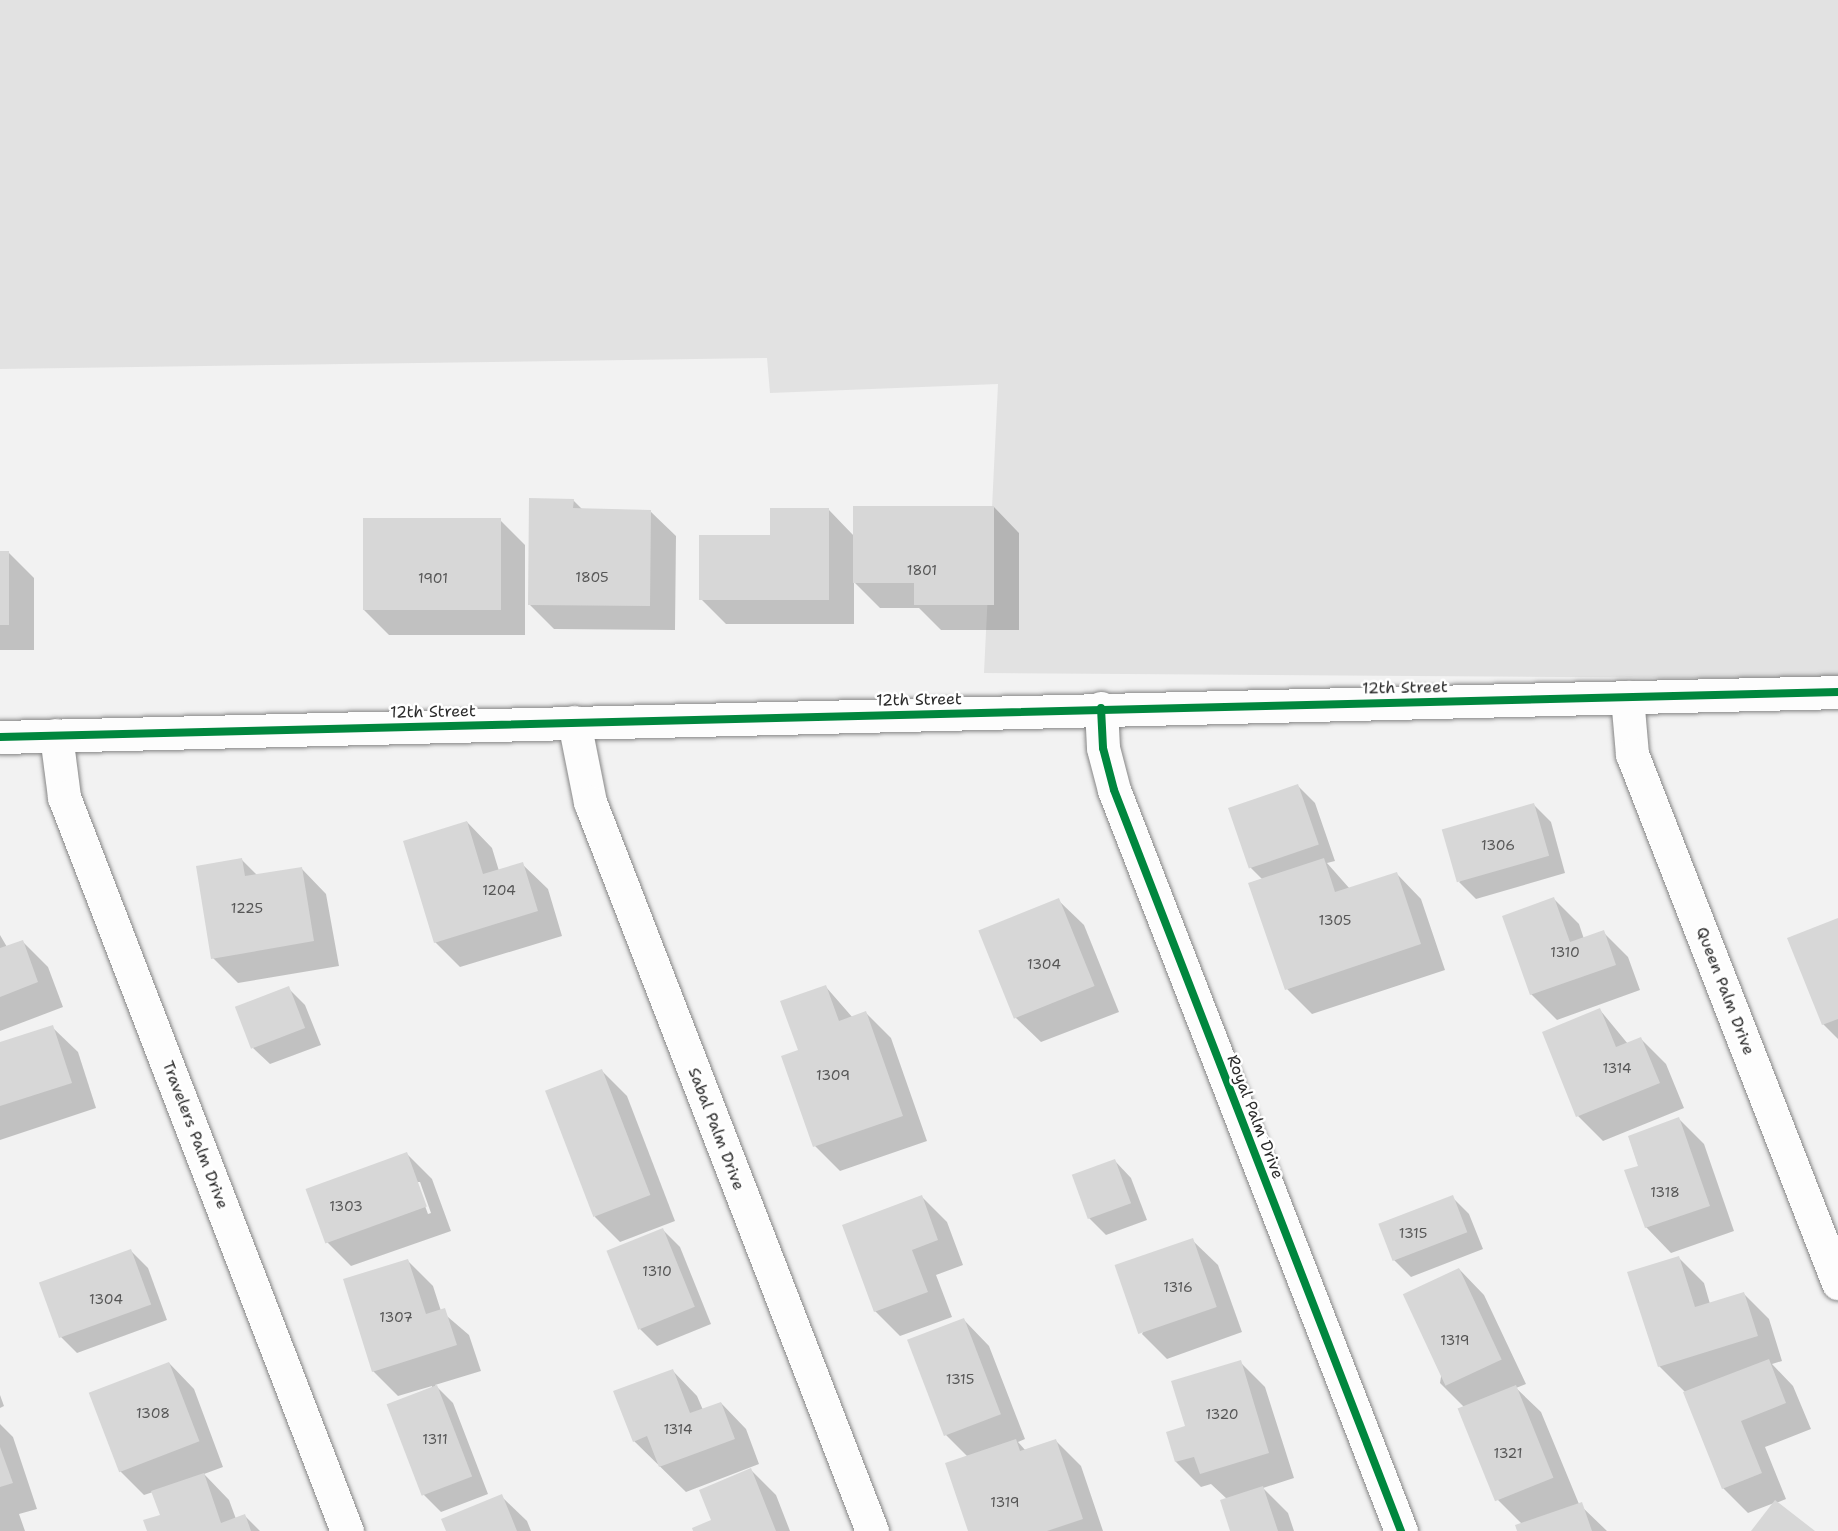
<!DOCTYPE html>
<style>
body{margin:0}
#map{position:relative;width:1838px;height:1531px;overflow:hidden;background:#f2f2f2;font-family:"Shantell Sans",sans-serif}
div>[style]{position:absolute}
.green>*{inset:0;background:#e2e2e2}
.shadow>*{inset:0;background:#0003}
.building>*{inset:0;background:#d7d7d7;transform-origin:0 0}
.roads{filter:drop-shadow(0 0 2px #858585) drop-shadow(0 0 2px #858585)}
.minor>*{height:33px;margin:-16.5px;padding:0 16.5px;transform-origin:16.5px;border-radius:16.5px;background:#fdfdfd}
.cycleway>*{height:8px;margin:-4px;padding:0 4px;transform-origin:4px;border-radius:4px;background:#00873e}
span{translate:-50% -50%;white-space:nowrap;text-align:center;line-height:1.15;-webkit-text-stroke:5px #fff;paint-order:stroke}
.number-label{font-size:14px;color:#565656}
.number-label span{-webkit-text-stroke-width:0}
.street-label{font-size:16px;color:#2b2b2b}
</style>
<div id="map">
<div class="green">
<i style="clip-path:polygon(0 0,1838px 0,1838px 679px,984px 673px,998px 384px,770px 393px,767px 358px,0 369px)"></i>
</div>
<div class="shadow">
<i style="clip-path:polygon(573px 500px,583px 510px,650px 511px,676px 536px,675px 630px,554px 629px,529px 604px)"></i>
<i style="clip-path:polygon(994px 507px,1019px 533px,1019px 630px,941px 630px,919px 608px,880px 608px,854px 582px,854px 624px,726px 624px,701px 599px,771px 537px,829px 510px,854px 536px)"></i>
<i style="clip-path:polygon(500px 520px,525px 545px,525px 635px,389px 635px,364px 610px)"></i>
<i style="clip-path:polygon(0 552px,8px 552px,34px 578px,34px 650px,0 650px)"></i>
<i style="clip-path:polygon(1298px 786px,1315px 803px,1335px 861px,1327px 863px,1350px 889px,1396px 873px,1421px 899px,1445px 970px,1312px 1014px,1287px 989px,1263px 880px,1250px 867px,1230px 809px)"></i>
<i style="clip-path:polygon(1534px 805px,1551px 822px,1565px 873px,1476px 899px,1459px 882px)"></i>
<i style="clip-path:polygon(467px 822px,492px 848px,499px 871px,522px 864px,548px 889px,562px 936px,460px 967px,435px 942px)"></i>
<i style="clip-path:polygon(242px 860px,258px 876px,301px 868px,326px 894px,339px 966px,238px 983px,213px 958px)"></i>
<i style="clip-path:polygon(1554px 899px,1579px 924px,1584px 939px,1603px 932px,1628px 957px,1640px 990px,1557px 1020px,1531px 994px)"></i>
<i style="clip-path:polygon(1058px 900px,1084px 925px,1119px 1012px,1041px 1042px,1015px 1017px)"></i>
<i style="clip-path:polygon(1838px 920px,1838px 1039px,1823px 1024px)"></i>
<i style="clip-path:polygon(0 935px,7px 947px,22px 941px,48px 967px,63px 1007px,0 1031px)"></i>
<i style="clip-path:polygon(826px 987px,853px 1018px,866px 1013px,891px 1038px,927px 1141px,840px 1171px,815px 1146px,800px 1051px)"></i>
<i style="clip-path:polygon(288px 988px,305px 1005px,321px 1045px,270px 1064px,253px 1048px)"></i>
<i style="clip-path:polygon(1600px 1010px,1628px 1044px,1641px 1039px,1666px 1064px,1684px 1108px,1603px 1141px,1578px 1116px)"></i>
<i style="clip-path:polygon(52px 1027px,78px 1052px,96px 1108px,0 1140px,0 1044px)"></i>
<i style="clip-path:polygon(602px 1071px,627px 1096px,675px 1221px,620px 1242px,595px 1217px)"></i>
<i style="clip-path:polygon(1679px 1119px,1704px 1144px,1734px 1231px,1671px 1253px,1646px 1227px,1640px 1166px)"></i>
<i style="clip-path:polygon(evenodd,407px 1154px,432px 1179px,451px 1231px,351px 1266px,326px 1241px,407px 1154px,416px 1182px,420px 1182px,431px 1213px,428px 1214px,416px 1182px)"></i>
<i style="clip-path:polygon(1115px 1161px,1131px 1178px,1147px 1220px,1106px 1235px,1089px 1218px,1073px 1175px)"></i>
<i style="clip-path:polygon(922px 1197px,947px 1222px,963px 1265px,936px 1275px,952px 1317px,900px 1336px,875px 1311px)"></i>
<i style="clip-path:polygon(1452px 1197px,1469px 1214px,1483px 1249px,1411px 1277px,1394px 1260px)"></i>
<i style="clip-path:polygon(663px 1230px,680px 1247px,711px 1324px,657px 1346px,640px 1329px)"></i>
<i style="clip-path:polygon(1192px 1240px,1218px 1265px,1242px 1332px,1167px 1359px,1142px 1334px)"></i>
<i style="clip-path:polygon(131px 1251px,148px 1268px,167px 1320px,77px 1353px,60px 1336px,41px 1283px)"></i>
<i style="clip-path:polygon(1678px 1257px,1704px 1283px,1710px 1304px,1743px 1293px,1769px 1319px,1782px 1361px,1772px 1364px,1793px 1386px,1811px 1429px,1765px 1447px,1786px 1499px,1776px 1503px,1813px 1531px,1753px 1531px,1774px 1503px,1748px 1513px,1723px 1488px,1685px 1392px,1659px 1366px)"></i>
<i style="clip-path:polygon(408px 1261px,433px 1286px,441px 1311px,469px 1335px,481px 1371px,435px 1385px,453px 1403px,488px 1494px,441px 1512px,424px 1495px,432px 1386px,398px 1396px,373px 1371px)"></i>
<i style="clip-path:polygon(1459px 1269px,1484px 1295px,1526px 1384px,1516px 1388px,1541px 1412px,1579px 1504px,1607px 1531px,1518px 1531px,1522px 1524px,1498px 1500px,1465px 1408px,1440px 1383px)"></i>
<i style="clip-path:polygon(964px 1320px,989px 1346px,1025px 1439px,1018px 1442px,1026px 1451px,1056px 1441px,1081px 1466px,1103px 1531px,970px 1531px,968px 1457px,945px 1434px)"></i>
<i style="clip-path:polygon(1240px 1362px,1265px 1387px,1294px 1478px,1263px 1488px,1288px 1513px,1294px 1531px,1232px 1531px,1227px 1499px,1211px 1484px,1201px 1487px,1176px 1462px,1168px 1433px,1187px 1427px)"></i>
<i style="clip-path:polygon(169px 1363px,194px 1389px,223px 1467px,204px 1474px,229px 1500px,236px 1519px,245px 1516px,260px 1531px,148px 1531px,162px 1516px,153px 1492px,144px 1495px,119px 1470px)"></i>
<i style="clip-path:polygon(672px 1370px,697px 1396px,703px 1410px,721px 1403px,746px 1429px,759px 1464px,686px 1492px,634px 1441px)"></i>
<i style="clip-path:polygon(0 1395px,4px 1406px,0 1408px)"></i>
<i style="clip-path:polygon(0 1424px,13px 1437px,37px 1509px,19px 1514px,25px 1531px,0 1531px)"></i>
<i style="clip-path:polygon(751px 1470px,776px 1495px,790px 1531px,695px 1531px,713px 1521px)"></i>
<i style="clip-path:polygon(501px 1496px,527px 1521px,531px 1531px,447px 1531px)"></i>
</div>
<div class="building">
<i style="clip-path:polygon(529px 498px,574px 499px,573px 508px,651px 510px,650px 606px,528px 605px)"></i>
<i style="clip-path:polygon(853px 506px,994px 506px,994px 605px,914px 605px,914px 583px,853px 583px)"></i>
<i style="clip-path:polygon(770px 508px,829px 508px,829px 600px,699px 600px,699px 535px,770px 535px)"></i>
<i style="left:363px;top:518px;width:138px;height:92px"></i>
<i style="left:0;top:551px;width:9px;height:74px"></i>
<i style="left:1298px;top:784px;width:64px;height:74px;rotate:71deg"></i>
<i style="left:1534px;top:803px;width:55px;height:96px;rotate:74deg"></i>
<i style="clip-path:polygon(467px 821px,483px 874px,523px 862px,538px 911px,434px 943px,403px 841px)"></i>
<i style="clip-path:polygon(242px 858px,245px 876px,302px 867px,314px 941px,211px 959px,196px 866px)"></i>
<i style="clip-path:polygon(1324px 858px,1335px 892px,1397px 872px,1421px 944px,1285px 990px,1248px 883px)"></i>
<i style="clip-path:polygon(1554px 897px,1570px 942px,1604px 930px,1616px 965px,1530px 995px,1502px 916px)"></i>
<i style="left:1059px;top:898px;width:95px;height:87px;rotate:68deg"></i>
<i style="clip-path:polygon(1838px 918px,1838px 1019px,1822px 1025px,1787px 938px)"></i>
<i style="clip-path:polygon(23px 940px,38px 982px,0 997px,0 948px)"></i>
<i style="clip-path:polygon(826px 985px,839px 1021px,866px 1011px,903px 1116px,813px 1147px,781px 1056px,798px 1050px,780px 1001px)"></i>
<i style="left:289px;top:986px;width:45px;height:58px;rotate:69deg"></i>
<i style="clip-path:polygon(1600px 1008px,1616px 1047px,1641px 1037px,1660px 1083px,1576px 1117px,1542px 1032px)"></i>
<i style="clip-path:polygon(53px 1025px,72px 1083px,0 1106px,0 1042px)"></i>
<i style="left:602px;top:1069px;width:135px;height:61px;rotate:69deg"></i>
<i style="clip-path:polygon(1679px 1117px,1710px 1206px,1645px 1228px,1624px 1170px,1638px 1166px,1628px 1136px)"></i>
<i style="left:407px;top:1152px;width:58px;height:108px;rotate:70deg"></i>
<i style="left:1115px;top:1159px;width:47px;height:46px;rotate:70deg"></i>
<i style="clip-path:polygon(922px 1195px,938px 1240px,912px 1250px,928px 1292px,874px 1312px,842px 1225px)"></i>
<i style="left:1453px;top:1195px;width:40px;height:80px;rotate:69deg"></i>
<i style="left:663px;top:1228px;width:85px;height:61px;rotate:68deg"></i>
<i style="left:1193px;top:1238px;width:73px;height:83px;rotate:71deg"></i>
<i style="left:131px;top:1249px;width:59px;height:98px;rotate:70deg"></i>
<i style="clip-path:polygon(1679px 1256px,1695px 1307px,1744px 1292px,1758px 1336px,1658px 1367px,1627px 1272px)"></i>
<i style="clip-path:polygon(408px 1259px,426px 1314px,445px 1308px,457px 1345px,372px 1372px,343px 1279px)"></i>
<i style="left:1459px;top:1268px;width:101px;height:62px;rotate:65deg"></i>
<i style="left:964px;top:1318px;width:103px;height:61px;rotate:69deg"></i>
<i style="clip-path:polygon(1769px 1359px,1786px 1403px,1741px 1421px,1762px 1473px,1722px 1489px,1683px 1392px)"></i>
<i style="clip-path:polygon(1241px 1360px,1269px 1453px,1200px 1474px,1194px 1457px,1175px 1462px,1166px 1432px,1185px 1426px,1171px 1381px)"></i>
<i style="left:169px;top:1362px;width:85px;height:86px;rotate:69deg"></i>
<i style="clip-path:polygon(673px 1369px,690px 1413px,721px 1402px,735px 1439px,659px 1467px,647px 1436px,633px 1442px,613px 1391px)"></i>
<i style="left:437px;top:1385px;width:98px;height:54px;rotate:69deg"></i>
<i style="left:1516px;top:1385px;width:100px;height:63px;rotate:68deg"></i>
<i style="clip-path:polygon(1016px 1439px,1020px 1451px,1056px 1439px,1083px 1519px,1047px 1531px,968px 1531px,945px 1463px)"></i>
<i style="clip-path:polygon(0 1447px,13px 1483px,0 1487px)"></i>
<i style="clip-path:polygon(751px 1468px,776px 1531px,693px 1531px,692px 1528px,711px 1520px,699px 1490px)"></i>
<i style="clip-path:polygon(204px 1473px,221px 1523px,245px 1514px,251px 1531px,147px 1531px,143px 1520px,160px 1515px,151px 1491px)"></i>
<i style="clip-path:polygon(1263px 1486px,1278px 1531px,1230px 1531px,1220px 1500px)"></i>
<i style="clip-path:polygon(502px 1494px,517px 1531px,446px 1531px,441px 1519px)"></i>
<i style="clip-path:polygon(1775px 1500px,1815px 1531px,1751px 1531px)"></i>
<i style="clip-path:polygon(1582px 1502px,1592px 1531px,1517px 1531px,1515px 1525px)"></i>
</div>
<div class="roads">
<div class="minor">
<i style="left:1627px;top:697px;width:57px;rotate:85deg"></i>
<i style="left:1632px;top:754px;width:568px;rotate:68.72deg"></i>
<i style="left:1101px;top:708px;width:40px;rotate:87.1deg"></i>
<i style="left:1103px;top:748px;width:43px;rotate:75.3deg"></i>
<i style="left:1114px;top:790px;width:795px;rotate:68.83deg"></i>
<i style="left:574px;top:722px;width:82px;rotate:78.7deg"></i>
<i style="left:590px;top:802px;width:782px;rotate:68.85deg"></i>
<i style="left:56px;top:735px;width:63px;rotate:82.6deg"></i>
<i style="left:64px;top:797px;width:787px;rotate:68.92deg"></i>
<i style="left:0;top:737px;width:1839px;rotate:-1.4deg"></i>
</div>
</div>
<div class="cycleway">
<i style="left:1101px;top:708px;width:40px;rotate:87.1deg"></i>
<i style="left:1103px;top:748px;width:43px;rotate:75.3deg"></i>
<i style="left:1114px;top:790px;width:795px;rotate:68.83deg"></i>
<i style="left:0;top:737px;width:1839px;rotate:-1.4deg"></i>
</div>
<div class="number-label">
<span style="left:922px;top:570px">1801</span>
<span style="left:592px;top:577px">1805</span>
<span style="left:433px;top:578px">1901</span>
<span style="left:1498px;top:845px">1306</span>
<span style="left:499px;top:890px">1204</span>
<span style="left:247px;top:908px">1225</span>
<span style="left:1335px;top:920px">1305</span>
<span style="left:1565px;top:952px">1310</span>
<span style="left:1044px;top:964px">1304</span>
<span style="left:1617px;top:1068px">1314</span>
<span style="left:833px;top:1075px">1309</span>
<span style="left:1665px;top:1192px">1318</span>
<span style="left:346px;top:1206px">1303</span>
<span style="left:1413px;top:1233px">1315</span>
<span style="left:657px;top:1271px">1310</span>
<span style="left:1178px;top:1287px">1316</span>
<span style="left:106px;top:1299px">1304</span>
<span style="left:396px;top:1317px">1307</span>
<span style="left:1455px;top:1340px">1319</span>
<span style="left:960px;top:1379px">1315</span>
<span style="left:153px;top:1413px">1308</span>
<span style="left:1222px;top:1414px">1320</span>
<span style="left:678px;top:1429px">1314</span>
<span style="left:435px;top:1439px">1311</span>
<span style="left:1508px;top:1453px">1321</span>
<span style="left:1005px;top:1502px">1319</span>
</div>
<div class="street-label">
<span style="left:1405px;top:688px;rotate:-1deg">12th Street</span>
<span style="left:919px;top:700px;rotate:-1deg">12th Street</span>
<span style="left:433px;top:712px;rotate:-1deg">12th Street</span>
<span style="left:1725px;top:991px;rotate:69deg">Queen Palm Drive</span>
<span style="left:1255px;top:1117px;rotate:69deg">Royal Palm Drive</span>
<span style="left:716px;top:1129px;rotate:69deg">Sabal Palm Drive</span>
<span style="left:195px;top:1135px;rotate:69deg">Travelers Palm Drive</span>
</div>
</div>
